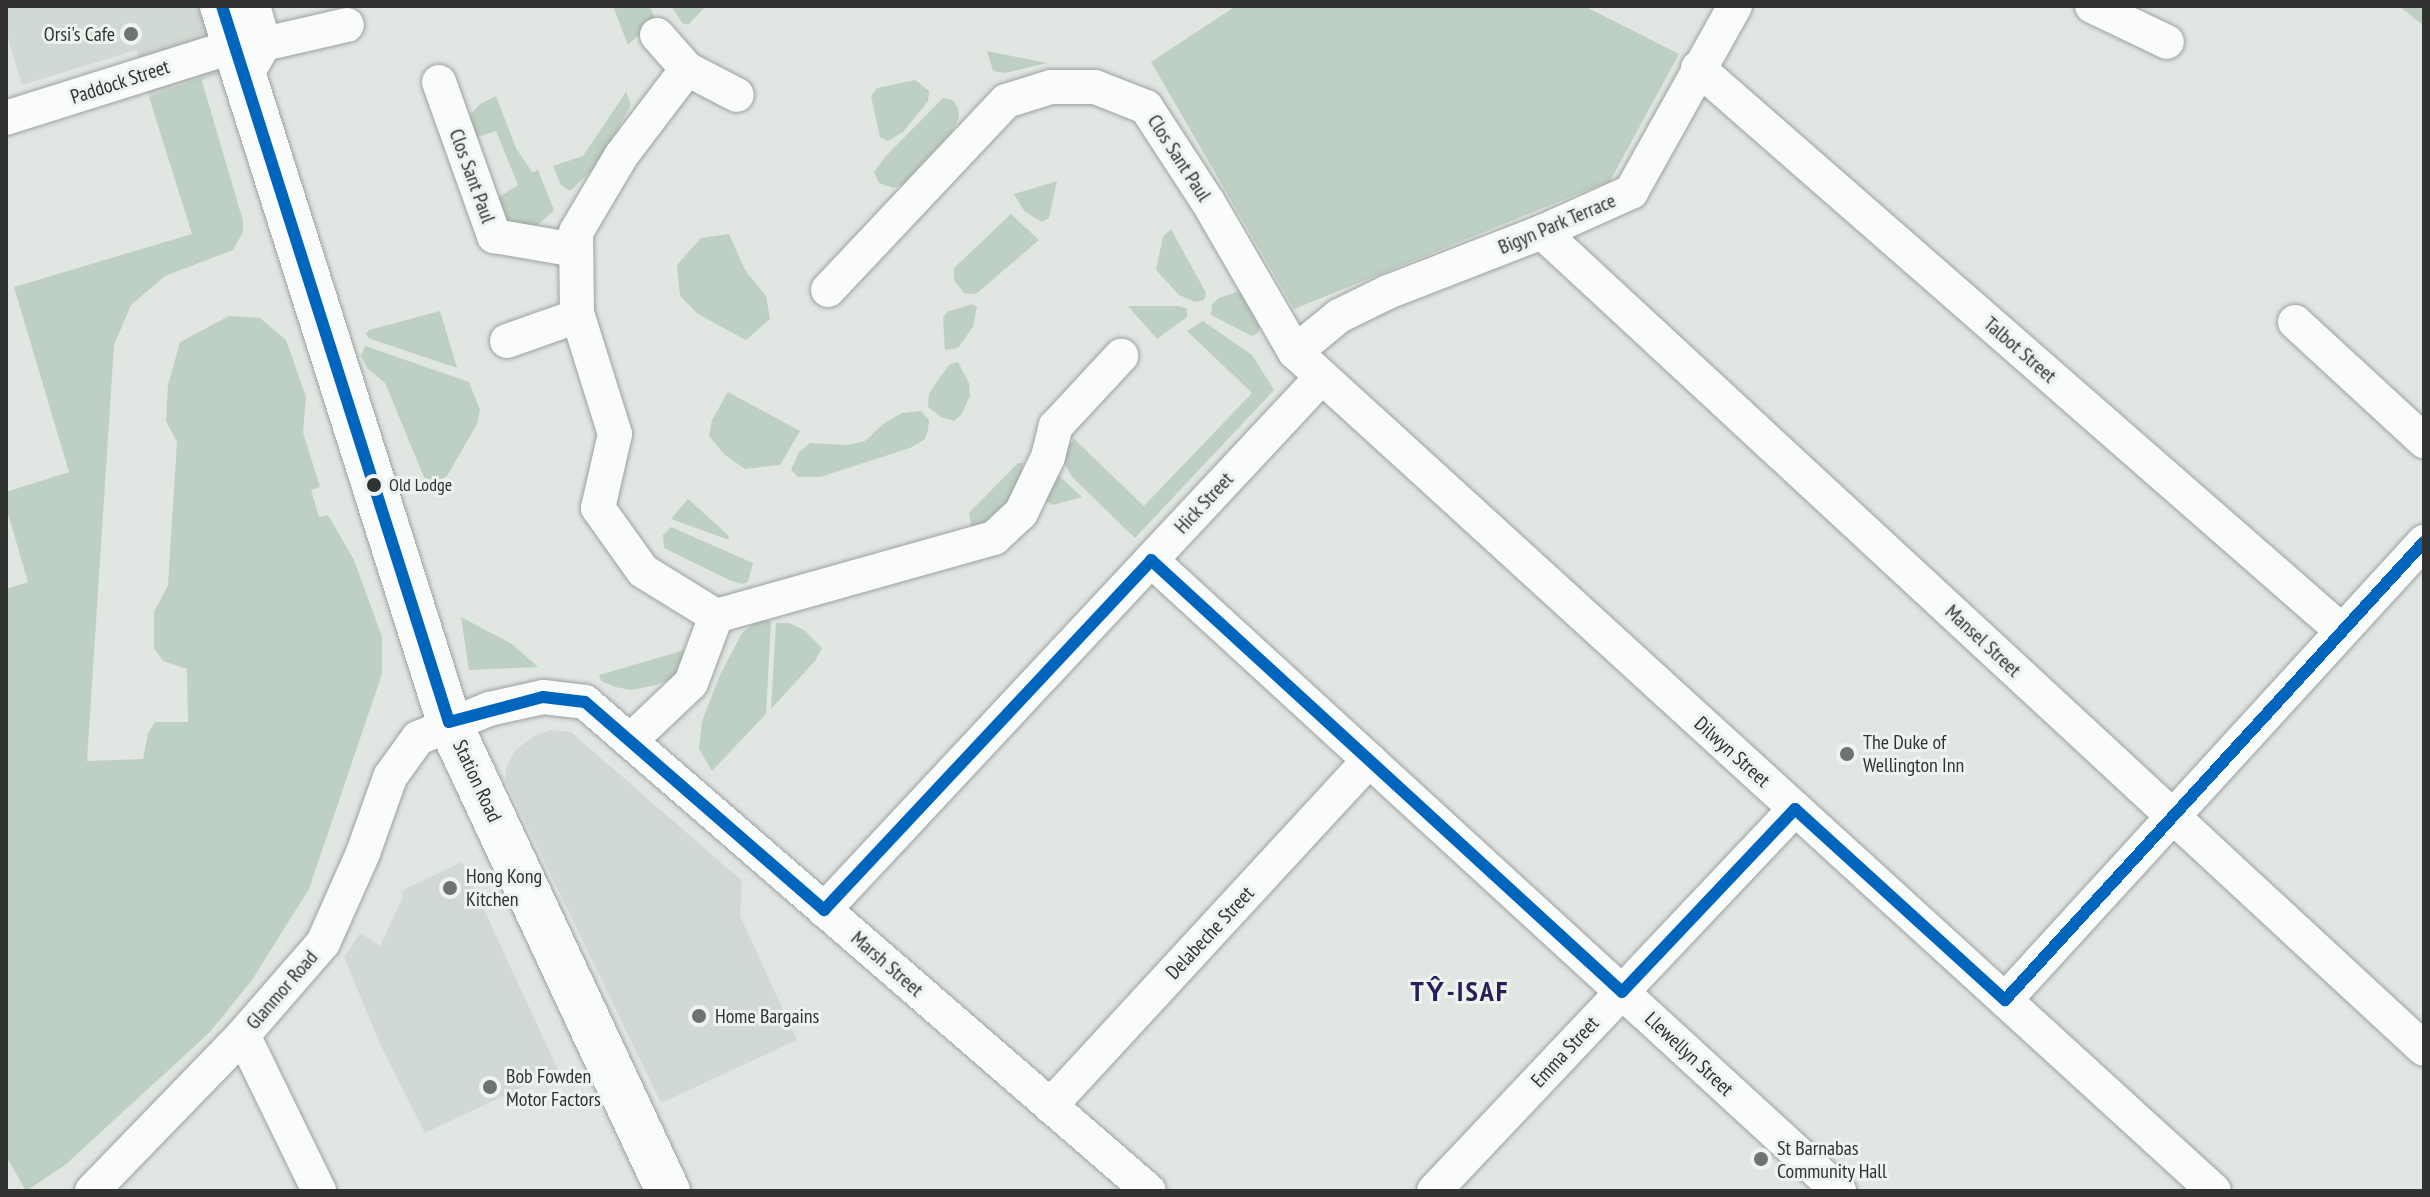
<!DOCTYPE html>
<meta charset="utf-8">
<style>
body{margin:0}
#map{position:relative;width:2430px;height:1197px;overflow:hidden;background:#e1e6e3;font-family:"PT Sans Narrow",sans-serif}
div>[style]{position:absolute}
.built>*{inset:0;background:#d0d9d3}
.green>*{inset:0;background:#bdd0c3}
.roads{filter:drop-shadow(0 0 2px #9ea19f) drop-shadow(0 0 2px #9ea19f)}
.street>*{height:34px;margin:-17px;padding:0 17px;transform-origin:17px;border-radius:17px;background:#fafbfb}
.secondary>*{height:44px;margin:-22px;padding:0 22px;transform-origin:22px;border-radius:22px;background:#fafbfb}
.bus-1>*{height:12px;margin:-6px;padding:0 6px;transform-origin:6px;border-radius:6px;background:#0065bd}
.dots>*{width:22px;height:22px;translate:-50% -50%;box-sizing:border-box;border:4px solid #edf4ef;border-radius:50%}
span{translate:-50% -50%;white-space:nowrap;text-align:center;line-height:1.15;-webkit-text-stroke:6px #edf4ef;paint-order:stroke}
.bus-label{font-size:18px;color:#313331}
.left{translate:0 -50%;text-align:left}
.poi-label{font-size:20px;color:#313331}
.right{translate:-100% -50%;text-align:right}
.street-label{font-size:20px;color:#313331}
.district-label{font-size:28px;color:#2b1d57;font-weight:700;letter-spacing:2px}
.frame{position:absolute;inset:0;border:8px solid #313331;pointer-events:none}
</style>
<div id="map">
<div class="built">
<i style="clip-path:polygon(6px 6px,243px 6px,262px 61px,149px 97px,137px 50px,22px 85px,6px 31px)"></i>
<i style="clip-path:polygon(551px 730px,571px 732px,742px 881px,740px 916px,797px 1040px,661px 1103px,505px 780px,507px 765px,516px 750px,532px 737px)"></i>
<i style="clip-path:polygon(462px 862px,558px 1070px,425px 1133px,381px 1046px,344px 957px,360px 933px,380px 946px,403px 897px,401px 891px)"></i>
</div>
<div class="green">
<i style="clip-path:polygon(613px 6px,650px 6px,655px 19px,628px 45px)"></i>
<i style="clip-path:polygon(671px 6px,706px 6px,689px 24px,683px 24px)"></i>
<i style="clip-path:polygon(1236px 6px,1584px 6px,1679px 54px,1610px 181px,1294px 309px,1151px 62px)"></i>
<i style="clip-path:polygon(2399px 6px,2424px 6px,2424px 26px)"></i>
<i style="clip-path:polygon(987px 51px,1047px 63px,1005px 73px,993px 71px)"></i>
<i style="clip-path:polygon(201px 78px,243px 221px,243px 232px,233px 250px,165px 276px,131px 305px,114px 345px,87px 761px,143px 759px,148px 733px,155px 722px,188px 722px,187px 669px,163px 661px,154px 648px,154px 612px,168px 585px,177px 442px,166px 421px,168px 385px,180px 342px,229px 316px,260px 318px,286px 340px,306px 397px,303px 432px,320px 487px,311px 490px,319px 517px,328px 515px,354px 560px,382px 637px,382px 674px,309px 889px,252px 980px,210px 1032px,65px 1165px,26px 1191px,6px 1156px,6px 589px,28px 582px,6px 507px,6px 492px,69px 472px,14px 287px,192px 234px,149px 97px)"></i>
<i style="clip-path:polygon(915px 80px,929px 91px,928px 101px,903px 132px,888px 141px,880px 137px,871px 96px,877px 88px)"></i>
<i style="clip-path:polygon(626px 92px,631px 105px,598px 164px,570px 191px,561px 185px,553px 166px,583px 156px)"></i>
<i style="clip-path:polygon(496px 96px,516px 148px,532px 172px,538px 170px,554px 210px,538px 225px,515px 226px,502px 217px,494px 200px,518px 185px,496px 131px,470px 139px,471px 114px,480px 104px)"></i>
<i style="clip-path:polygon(943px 98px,953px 100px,958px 108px,959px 118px,951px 133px,903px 184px,893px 188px,879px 183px,874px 172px,885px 157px)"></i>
<i style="clip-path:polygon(1057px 181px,1049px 218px,1042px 222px,1024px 211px,1014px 194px)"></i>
<i style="clip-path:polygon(1011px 214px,1039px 240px,976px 294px,964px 293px,954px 280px,954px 268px)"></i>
<i style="clip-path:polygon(1171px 229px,1206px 293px,1204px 300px,1195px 302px,1179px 295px,1156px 270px,1163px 237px)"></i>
<i style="clip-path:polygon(729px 234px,745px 270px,766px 296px,770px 319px,746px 340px,698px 314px,680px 296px,677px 265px,701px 238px)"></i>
<i style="clip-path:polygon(1237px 292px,1245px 295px,1259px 321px,1259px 332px,1252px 336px,1211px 315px,1212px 304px,1219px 298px)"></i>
<i style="clip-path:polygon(972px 304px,977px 307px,973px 327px,958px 348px,945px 350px,943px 318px,947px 312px)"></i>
<i style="clip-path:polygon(1128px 306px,1179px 306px,1187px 309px,1187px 317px,1157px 339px)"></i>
<i style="clip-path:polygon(440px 311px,457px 368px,368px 338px,366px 333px,369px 330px)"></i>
<i style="clip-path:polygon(1203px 321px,1252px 355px,1274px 390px,1135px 538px,1072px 477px,1061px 457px,1074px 439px,1144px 506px,1252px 393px,1187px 331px)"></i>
<i style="clip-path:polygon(365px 346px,469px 382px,480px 410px,477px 424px,447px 476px,436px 482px,424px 477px,385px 383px,368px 369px,361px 356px)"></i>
<i style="clip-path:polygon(958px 362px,969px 383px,970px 396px,961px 415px,954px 421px,941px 417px,928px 407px,929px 394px,938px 380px,950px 364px)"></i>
<i style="clip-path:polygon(728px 392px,800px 431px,780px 465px,745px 469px,725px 455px,709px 436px,712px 420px)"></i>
<i style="clip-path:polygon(921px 411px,929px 420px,928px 430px,925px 439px,910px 448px,820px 477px,798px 477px,791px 470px,799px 452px,810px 443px,847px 445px,865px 441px,883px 424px,902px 413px)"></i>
<i style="clip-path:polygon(1018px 463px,1023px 463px,1020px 481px,1006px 506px,985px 524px,972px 529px,969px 513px)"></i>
<i style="clip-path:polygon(1053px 470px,1082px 497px,1053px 505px,1045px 501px)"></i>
<i style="clip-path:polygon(688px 499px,728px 535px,729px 540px,671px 519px)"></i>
<i style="clip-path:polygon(671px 527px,753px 563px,748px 582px,742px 584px,729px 580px,664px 548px,663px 535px)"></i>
<i style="clip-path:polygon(461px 617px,512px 644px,538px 667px,469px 670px)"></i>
<i style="clip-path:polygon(758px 620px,771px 621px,766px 714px,712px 771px,699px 749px,702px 721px,720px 675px,742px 633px)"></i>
<i style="clip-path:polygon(776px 623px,789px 623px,804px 630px,822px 648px,815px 661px,771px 709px)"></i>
<i style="clip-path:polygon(695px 647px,675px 677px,656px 685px,631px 690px,615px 687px,601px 681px,599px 675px)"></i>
</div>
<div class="roads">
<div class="street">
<i style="left:2092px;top:6px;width:83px;rotate:25.6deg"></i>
<i style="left:657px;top:35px;width:45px;rotate:48.6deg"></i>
<i style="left:687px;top:69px;width:56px;rotate:27.5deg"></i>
<i style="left:264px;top:44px;width:85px;rotate:-12.9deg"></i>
<i style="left:252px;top:65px;width:24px;rotate:-60deg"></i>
<i style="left:264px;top:44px;width:40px;rotate:-106deg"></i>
<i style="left:1698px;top:68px;width:855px;rotate:41.16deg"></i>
<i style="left:687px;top:69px;width:109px;rotate:127.2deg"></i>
<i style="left:621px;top:156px;width:88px;rotate:120.6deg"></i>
<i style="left:576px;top:232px;width:81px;rotate:89.3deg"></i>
<i style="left:577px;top:313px;width:127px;rotate:72.6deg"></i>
<i style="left:615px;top:434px;width:76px;rotate:102.9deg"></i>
<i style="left:598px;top:508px;width:77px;rotate:54.5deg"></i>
<i style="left:643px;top:571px;width:86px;rotate:31.7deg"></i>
<i style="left:716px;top:616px;width:289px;rotate:-15.7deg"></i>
<i style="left:994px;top:538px;width:37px;rotate:-43deg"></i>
<i style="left:1021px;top:513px;width:62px;rotate:-64.3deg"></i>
<i style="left:1048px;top:457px;width:32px;rotate:-76deg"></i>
<i style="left:1056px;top:426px;width:96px;rotate:-47.1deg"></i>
<i style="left:439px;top:82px;width:164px;rotate:70.3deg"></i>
<i style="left:494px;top:236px;width:83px;rotate:9.7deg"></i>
<i style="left:6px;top:118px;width:240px;rotate:-17.5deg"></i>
<i style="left:1542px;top:232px;width:1202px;rotate:42.81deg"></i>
<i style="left:828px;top:290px;width:260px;rotate:-46.7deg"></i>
<i style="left:1006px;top:101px;width:47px;rotate:-17.3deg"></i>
<i style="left:1051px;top:87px;width:44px"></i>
<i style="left:1095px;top:87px;width:55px;rotate:21.4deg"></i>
<i style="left:1146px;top:107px;width:113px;rotate:56.9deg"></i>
<i style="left:1208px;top:202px;width:173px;rotate:59.9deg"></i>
<i style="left:1295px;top:352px;width:1244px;rotate:42.39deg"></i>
<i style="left:2295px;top:322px;width:176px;rotate:42.7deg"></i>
<i style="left:507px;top:341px;width:75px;rotate:-19.4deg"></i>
<i style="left:1295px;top:352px;width:57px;rotate:-39.3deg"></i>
<i style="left:1339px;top:316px;width:55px;rotate:-26.1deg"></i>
<i style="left:1388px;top:292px;width:165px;rotate:-21.3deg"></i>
<i style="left:1542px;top:232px;width:98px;rotate:-24.2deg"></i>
<i style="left:1631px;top:192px;width:213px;rotate:-60.8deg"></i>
<i style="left:1151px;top:560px;width:934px;rotate:42.53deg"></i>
<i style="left:630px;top:741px;width:84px;rotate:-43.6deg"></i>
<i style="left:691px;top:683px;width:72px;rotate:-69.5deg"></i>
<i style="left:824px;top:910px;width:728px;rotate:-46.95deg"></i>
<i style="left:2005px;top:1000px;width:621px;rotate:-47.55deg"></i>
<i style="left:243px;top:1035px;width:174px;rotate:64deg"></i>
<i style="left:1050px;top:1106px;width:471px;rotate:-47.3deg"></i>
<i style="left:92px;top:1191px;width:217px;rotate:-45.9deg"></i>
<i style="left:243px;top:1035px;width:122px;rotate:-49deg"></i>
<i style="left:323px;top:943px;width:98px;rotate:-66deg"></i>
<i style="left:363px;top:853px;width:81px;rotate:-70.4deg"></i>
<i style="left:390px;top:777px;width:48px;rotate:-54.3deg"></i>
<i style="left:418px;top:738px;width:77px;rotate:-22.2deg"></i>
<i style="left:489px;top:709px;width:55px;rotate:-12.5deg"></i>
<i style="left:543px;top:697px;width:42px;rotate:6.8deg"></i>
<i style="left:585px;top:702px;width:746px;rotate:40.93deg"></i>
<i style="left:1434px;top:1191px;width:526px;rotate:-46.62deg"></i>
</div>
<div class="secondary">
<i style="left:222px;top:6px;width:751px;rotate:72.41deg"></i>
<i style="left:449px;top:722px;width:518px;rotate:64.97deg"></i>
</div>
</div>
<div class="bus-1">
<i style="left:222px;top:6px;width:751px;rotate:72.41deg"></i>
<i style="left:449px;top:722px;width:97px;rotate:-14.9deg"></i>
<i style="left:543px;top:697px;width:42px;rotate:6.8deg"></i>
<i style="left:585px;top:702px;width:317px;rotate:41deg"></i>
<i style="left:824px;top:910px;width:479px;rotate:-46.9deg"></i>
<i style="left:1151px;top:560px;width:639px;rotate:42.53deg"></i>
<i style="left:1622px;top:992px;width:252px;rotate:-46.6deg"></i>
<i style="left:1795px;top:809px;width:284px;rotate:42.3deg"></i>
<i style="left:2005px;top:1000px;width:621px;rotate:-47.55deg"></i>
</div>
<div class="dots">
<i style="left:131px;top:34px;background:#6f726f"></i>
<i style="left:374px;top:485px;background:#313331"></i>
<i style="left:1847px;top:754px;background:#6f726f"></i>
<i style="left:450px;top:888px;background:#6f726f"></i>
<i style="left:699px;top:1016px;background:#6f726f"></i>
<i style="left:490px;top:1087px;background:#6f726f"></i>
<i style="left:1761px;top:1159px;background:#6f726f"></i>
</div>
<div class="bus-label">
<span class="left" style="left:389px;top:485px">Old Lodge</span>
</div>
<div class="poi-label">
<span class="right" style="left:115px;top:34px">Orsi's Cafe</span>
<span class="left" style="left:1863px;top:754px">The Duke of<br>Wellington Inn</span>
<span class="left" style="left:466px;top:888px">Hong Kong<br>Kitchen</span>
<span class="left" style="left:715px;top:1016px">Home Bargains</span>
<span class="left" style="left:506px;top:1088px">Bob Fowden<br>Motor Factors</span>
<span class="left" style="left:1777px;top:1160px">St Barnabas<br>Community Hall</span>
</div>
<div class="street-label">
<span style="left:120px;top:82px;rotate:-18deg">Paddock Street</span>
<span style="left:1179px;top:158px;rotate:57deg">Clos Sant Paul</span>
<span style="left:472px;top:176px;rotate:70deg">Clos Sant Paul</span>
<span style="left:1557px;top:224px;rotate:-23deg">Bigyn Park Terrace</span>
<span style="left:2020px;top:350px;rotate:41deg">Talbot Street</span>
<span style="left:1204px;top:503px;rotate:-47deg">Hick Street</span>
<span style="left:1983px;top:641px;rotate:43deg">Mansel Street</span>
<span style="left:1732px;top:752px;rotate:42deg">Dilwyn Street</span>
<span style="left:477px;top:781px;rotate:65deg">Station Road</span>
<span style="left:1210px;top:933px;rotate:-47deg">Delabeche Street</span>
<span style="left:887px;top:964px;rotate:41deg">Marsh Street</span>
<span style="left:282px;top:990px;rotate:-49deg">Glanmor Road</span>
<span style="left:1565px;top:1052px;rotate:-47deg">Emma Street</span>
<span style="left:1689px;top:1054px;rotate:43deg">Llewellyn Street</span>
</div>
<div class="district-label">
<span style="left:1460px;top:991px">TŶ-ISAF</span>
</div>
<div class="frame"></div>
</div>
